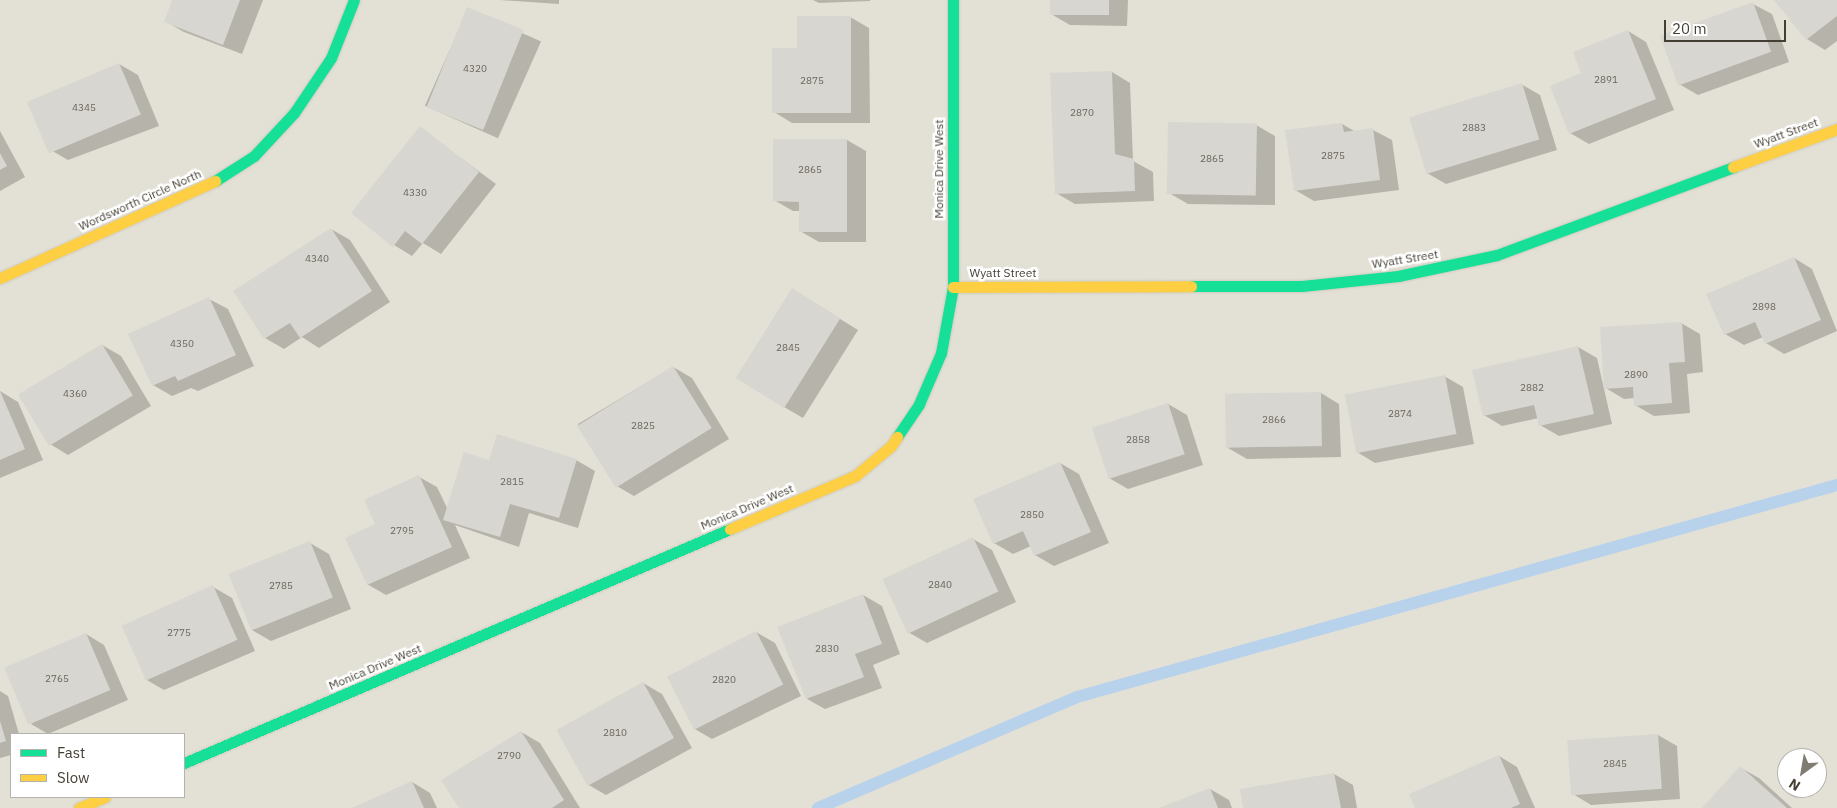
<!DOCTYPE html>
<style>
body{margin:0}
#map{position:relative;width:1837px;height:808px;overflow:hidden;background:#eeede8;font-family:"IBM Plex Sans",sans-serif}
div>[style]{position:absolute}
.residential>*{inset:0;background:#e3e0d5}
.shadow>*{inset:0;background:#0003;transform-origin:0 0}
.stream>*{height:12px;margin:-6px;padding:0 6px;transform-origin:6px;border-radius:6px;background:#b8d2ec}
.building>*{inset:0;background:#d8d6d0;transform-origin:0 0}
.roads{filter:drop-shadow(0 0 1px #cdcbbf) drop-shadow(0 0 1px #cdcbbf)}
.fast>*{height:11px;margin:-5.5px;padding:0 5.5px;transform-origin:5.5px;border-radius:5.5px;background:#16e098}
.slow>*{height:11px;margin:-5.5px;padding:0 5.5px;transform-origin:5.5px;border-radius:5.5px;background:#ffcf43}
span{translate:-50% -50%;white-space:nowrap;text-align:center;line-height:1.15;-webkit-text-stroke:5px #fff;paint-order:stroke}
.number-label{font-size:10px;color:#6a665c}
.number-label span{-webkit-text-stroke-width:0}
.street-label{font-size:12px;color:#443f34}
.legend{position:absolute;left:10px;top:733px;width:175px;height:65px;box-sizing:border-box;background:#fff;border:1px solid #b4b2ae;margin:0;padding:6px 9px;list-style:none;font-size:15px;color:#443f34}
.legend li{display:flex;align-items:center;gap:10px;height:25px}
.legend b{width:25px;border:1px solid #b4b2ae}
.north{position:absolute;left:1777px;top:748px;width:50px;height:50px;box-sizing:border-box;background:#fff;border:1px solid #b4b2ae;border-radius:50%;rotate:212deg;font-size:14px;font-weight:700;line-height:20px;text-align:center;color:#443f34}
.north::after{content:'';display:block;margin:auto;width:18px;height:22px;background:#807c73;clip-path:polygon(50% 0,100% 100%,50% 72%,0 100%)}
.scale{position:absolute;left:1664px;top:20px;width:122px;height:22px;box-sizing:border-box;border:2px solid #443f34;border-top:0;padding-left:6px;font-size:15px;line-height:18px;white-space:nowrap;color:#443f34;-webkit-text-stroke:4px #fff;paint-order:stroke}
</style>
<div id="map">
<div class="residential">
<i style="clip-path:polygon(evenodd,0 0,1837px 0,1837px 808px,0 808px,0 0,11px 734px,184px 734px,184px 797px,11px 797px,11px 734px,0 0,1787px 758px,1817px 758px,1817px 788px,1787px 788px,1787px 758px)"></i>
</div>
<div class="shadow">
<i style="clip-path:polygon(173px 0,263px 0,242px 54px,184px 32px,165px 21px)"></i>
<i style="clip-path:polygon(500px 0,559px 0,559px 4px)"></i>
<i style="clip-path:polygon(813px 0,870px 0,870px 1px,819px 3px)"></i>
<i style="clip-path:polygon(1051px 0,1128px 0,1127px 26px,1070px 25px,1051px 14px)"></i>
<i style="clip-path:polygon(1776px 0,1837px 0,1837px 41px,1825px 50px,1807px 39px)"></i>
<i style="clip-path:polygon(1753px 4px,1772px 14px,1789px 62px,1698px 95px,1679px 84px)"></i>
<i style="left:468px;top:9px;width:80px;height:106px;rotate:24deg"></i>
<i style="clip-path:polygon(850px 17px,869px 28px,870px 123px,792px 123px,774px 112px,799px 49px)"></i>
<i style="clip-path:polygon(1628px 31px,1646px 42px,1674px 110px,1589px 144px,1570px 133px,1582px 74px)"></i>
<i style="clip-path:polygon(119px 64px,138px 75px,159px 126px,68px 160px,49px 149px,29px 103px)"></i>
<i style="clip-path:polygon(1112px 72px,1130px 83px,1133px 161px,1153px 172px,1154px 201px,1075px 204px,1056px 193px)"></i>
<i style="clip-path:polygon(1521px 84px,1540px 95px,1557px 150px,1446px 184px,1427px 173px)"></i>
<i style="clip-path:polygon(1342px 124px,1356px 132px,1373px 130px,1392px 140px,1399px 190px,1314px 201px,1295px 190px)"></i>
<i style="clip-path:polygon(1256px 125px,1275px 136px,1275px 205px,1188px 204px,1169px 193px)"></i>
<i style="clip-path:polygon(420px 128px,496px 184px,441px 254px,423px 243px,412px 256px,394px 245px)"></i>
<i style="clip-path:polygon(0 131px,25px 177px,0 191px)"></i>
<i style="clip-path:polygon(774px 140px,847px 140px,866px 151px,866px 242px,819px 242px,800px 231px,800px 211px,793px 211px,774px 200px)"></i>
<i style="clip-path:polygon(331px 229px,350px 240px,390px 302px,319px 348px,302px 337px,284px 349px,265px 338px)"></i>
<i style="clip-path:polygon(1794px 258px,1812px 269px,1837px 331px,1784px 354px,1766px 343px,1763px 337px,1744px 345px,1725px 334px)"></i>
<i style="clip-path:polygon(209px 299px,228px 309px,254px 366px,198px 391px,191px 388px,172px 396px,153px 385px)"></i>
<i style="clip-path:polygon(811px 301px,858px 330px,803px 418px,784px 407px)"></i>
<i style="clip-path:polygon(1681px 323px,1700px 334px,1703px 372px,1687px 374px,1690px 413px,1654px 416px,1635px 405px,1635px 398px,1624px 399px,1604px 387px)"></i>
<i style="clip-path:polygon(102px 345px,121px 356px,151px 406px,68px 455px,50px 444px)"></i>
<i style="clip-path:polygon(1578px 347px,1597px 358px,1612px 424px,1559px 436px,1540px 425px,1539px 418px,1502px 426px,1484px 415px)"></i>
<i style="clip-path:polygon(673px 367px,692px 378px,729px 439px,634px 496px,615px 485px,578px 424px)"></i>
<i style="clip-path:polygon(1444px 376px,1463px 387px,1474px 444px,1375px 463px,1357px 452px)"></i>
<i style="clip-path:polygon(0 391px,18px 402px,43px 460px,0 478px)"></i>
<i style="clip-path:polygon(1321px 393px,1339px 404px,1341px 457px,1247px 459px,1228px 448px)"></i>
<i style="clip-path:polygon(1168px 404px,1187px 415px,1203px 465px,1128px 489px,1109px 478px)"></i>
<i style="clip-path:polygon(576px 460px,595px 471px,578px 528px,529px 513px,519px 547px,455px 525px,470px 558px,386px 595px,367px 584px,377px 524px,419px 477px,437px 487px,448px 510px,490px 461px)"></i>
<i style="clip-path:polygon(1060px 463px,1079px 474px,1109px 543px,1054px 566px,1035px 555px,1031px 546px,1013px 554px,994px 543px)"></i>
<i style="clip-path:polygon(973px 539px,992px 550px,1016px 602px,927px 643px,908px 632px)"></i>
<i style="clip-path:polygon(310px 543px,329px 554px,351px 609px,271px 641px,252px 630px)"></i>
<i style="clip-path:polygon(213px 587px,232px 598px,255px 651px,164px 690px,145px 679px)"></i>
<i style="clip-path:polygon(863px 595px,882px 606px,900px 654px,873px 665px,882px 688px,825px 709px,807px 699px)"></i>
<i style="clip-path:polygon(756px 632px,775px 643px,801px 696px,712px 739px,693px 728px)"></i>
<i style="clip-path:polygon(86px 634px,104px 645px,128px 700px,48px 734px,31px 724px)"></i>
<i style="clip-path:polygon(643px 683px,662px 694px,692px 748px,606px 795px,587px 784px)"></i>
<i style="clip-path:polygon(0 691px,8px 696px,19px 734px,11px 734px,11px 755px,0 758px)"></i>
<i style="clip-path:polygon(521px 732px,540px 743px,580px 808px,460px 808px)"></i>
<i style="clip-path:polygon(1658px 735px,1677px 746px,1680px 799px,1591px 805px,1573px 794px)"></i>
<i style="clip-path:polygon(1499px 756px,1517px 767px,1535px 808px,1416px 808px)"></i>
<i style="clip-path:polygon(1741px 768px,1759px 778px,1792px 808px,1704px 808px)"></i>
<i style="clip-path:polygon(1334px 774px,1353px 785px,1357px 808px,1244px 808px)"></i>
<i style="clip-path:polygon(412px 782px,430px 793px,437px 808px,355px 808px)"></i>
<i style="clip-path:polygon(1210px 789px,1229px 800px,1232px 808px,1162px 808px)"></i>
</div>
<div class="stream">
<i style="left:818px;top:808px;width:282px;rotate:-23.2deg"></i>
<i style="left:1077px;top:697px;width:789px;rotate:-15.59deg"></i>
</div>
<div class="building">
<i style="clip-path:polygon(172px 0,240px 0,223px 45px,164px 22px)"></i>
<i style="left:1050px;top:0;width:59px;height:15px"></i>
<i style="clip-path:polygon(1774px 0,1837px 0,1837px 16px,1806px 40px)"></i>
<i style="left:1753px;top:2px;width:53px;height:99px;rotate:70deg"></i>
<i style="left:467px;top:7px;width:61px;height:108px;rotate:22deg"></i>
<i style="clip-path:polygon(797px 16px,851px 16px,851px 113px,772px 113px,772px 48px,797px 48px)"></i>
<i style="clip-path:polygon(1628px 30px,1656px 99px,1569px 134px,1550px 86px,1581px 73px,1573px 52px)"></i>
<i style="left:119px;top:63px;width:56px;height:100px;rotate:67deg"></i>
<i style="clip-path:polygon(1112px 71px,1115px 154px,1134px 159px,1135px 191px,1055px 194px,1050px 73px)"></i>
<i style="left:1522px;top:83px;width:59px;height:118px;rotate:73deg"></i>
<i style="left:1168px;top:122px;width:89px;height:72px;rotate:1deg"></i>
<i style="clip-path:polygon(1342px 123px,1344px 132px,1373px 128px,1380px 180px,1294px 191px,1285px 130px)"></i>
<i style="clip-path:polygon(420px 126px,479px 172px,422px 244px,405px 231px,393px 247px,351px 213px)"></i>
<i style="clip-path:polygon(773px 139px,847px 139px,847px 232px,799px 232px,799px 202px,773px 201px)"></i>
<i style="clip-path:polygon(0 153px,7px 166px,0 170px)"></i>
<i style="clip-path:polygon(331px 228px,372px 291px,300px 338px,290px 323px,264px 339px,233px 291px)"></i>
<i style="clip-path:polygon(1794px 257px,1821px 320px,1765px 344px,1755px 322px,1724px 335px,1706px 294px)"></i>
<i style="left:792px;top:288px;width:57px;height:106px;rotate:32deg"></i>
<i style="clip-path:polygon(209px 297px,236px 355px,178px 381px,175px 376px,152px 386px,128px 334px)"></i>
<i style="clip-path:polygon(1682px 322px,1685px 362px,1669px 363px,1672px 403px,1634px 406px,1633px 387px,1604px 389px,1600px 327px)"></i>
<i style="left:102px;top:344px;width:60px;height:98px;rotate:59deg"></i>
<i style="clip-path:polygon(1578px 346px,1594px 414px,1539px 426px,1534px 405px,1483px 416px,1472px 370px)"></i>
<i style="left:673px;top:366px;width:73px;height:113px;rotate:58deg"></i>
<i style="left:1445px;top:375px;width:60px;height:102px;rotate:79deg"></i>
<i style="clip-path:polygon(0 391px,25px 449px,0 460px)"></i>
<i style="left:1321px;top:392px;width:54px;height:96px;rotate:89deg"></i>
<i style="left:1168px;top:403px;width:54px;height:80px;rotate:72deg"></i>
<i style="clip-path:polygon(497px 434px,577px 459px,559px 518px,510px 504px,500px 537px,443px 520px,464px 452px,489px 460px)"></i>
<i style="clip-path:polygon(1060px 462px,1091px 532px,1034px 556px,1023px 531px,993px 544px,973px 499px)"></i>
<i style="clip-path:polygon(419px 475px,452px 547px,367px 585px,345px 538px,375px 524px,364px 500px)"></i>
<i style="left:973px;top:537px;width:60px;height:100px;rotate:65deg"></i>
<i style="left:310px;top:541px;width:61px;height:88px;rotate:68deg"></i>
<i style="left:213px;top:585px;width:60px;height:100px;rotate:66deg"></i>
<i style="clip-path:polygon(863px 594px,882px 644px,855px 654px,864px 677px,806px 699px,777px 627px)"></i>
<i style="left:756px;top:631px;width:60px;height:100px;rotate:63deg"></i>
<i style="left:86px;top:633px;width:62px;height:89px;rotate:67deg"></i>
<i style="left:643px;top:682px;width:64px;height:99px;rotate:61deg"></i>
<i style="clip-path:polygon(0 721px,6px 741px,0 743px)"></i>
<i style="clip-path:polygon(521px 731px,564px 800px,552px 808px,459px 808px,441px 780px)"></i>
<i style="left:1658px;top:734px;width:55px;height:91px;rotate:86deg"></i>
<i style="clip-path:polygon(1499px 755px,1520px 804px,1511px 808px,1415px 808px,1409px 794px)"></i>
<i style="clip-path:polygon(1740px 766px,1787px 808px,1702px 808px)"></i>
<i style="clip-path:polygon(1334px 773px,1341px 808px,1243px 808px,1240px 789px)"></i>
<i style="clip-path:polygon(412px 781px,424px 808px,352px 808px)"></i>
<i style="clip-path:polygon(1210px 788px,1218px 808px,1159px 808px)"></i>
</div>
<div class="roads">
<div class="fast">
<i style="left:215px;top:181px;width:46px;rotate:-32.7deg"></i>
<i style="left:254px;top:156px;width:59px;rotate:-47.1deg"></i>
<i style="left:294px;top:113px;width:66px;rotate:-56.1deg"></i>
<i style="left:331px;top:58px;width:62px;rotate:-68.4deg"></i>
<i style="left:1191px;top:286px;width:111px"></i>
<i style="left:1302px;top:286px;width:97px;rotate:-5.9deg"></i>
<i style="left:1398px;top:276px;width:101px;rotate:-12deg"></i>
<i style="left:1497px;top:255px;width:252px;rotate:-20.4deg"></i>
<i style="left:897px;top:437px;width:40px;rotate:-56deg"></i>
<i style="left:919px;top:404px;width:56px;rotate:-66.7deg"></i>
<i style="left:941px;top:353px;width:67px;rotate:-79.7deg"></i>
<i style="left:953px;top:287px;width:287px;rotate:-90deg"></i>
<i style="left:184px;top:763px;width:594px;rotate:-23.2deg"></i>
</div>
<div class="slow">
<i style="left:1733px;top:167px;width:111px;rotate:-20.1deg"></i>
<i style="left:0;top:278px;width:236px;rotate:-24.3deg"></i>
<i style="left:953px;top:287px;width:238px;rotate:-0.2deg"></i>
<i style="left:730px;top:529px;width:136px;rotate:-23deg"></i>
<i style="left:855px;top:476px;width:47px;rotate:-39.8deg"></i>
<i style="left:891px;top:446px;width:11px;rotate:-56deg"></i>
<i style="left:79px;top:808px;width:28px;rotate:-23deg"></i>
</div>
</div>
<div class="number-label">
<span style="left:475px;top:69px">4320</span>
<span style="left:1606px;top:80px">2891</span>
<span style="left:812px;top:81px">2875</span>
<span style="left:84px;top:108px">4345</span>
<span style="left:1082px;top:113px">2870</span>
<span style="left:1474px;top:128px">2883</span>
<span style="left:1333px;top:156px">2875</span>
<span style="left:1212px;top:159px">2865</span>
<span style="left:810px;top:170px">2865</span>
<span style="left:415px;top:193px">4330</span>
<span style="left:317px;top:259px">4340</span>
<span style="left:1764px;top:307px">2898</span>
<span style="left:182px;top:344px">4350</span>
<span style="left:788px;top:348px">2845</span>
<span style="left:1636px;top:375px">2890</span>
<span style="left:1532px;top:388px">2882</span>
<span style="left:75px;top:394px">4360</span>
<span style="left:1400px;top:414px">2874</span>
<span style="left:1274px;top:420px">2866</span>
<span style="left:643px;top:426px">2825</span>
<span style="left:1138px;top:440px">2858</span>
<span style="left:512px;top:482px">2815</span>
<span style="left:1032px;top:515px">2850</span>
<span style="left:402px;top:531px">2795</span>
<span style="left:940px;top:585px">2840</span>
<span style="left:281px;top:586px">2785</span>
<span style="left:179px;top:633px">2775</span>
<span style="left:827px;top:649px">2830</span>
<span style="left:57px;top:679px">2765</span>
<span style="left:724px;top:680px">2820</span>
<span style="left:615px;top:733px">2810</span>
<span style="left:509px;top:756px">2790</span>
<span style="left:1615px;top:764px">2845</span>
</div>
<div class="street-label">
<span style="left:1786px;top:133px;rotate:-20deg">Wyatt Street</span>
<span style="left:939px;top:169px;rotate:-90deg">Monica Drive West</span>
<span style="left:140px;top:200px;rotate:-24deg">Wordsworth Circle North</span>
<span style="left:1405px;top:259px;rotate:-9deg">Wyatt Street</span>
<span style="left:1003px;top:273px">Wyatt Street</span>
<span style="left:747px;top:507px;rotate:-23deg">Monica Drive West</span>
<span style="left:375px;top:667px;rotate:-23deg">Monica Drive West</span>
</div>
<ul class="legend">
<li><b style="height:6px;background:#16e098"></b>Fast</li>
<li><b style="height:6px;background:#ffcf43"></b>Slow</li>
</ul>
<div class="north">N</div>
<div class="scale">20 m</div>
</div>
